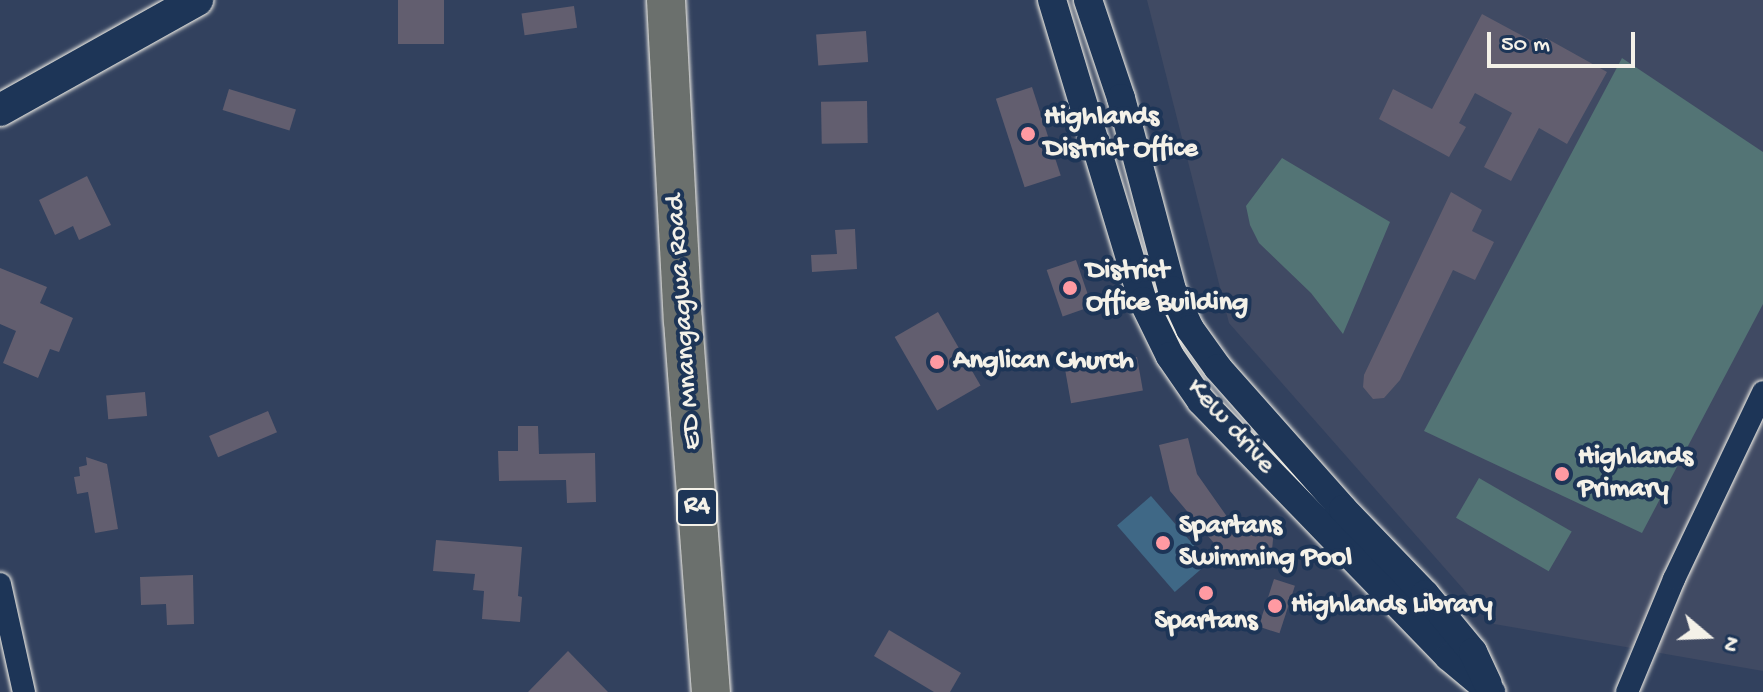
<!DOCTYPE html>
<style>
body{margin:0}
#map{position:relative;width:1763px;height:692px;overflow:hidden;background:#32415e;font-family:"Gochi Hand",sans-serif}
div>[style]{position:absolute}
.built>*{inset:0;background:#404a63}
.green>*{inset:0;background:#537475;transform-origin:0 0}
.water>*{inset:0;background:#3f6886;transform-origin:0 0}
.building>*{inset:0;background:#625e6f;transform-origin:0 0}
.roads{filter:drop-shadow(0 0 2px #f4f1e8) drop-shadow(0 0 2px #f4f1e8)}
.minor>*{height:22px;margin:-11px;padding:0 11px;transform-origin:11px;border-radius:11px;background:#1d3557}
.tertiary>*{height:28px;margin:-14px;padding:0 14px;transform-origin:14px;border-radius:14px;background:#1d3557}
.secondary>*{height:32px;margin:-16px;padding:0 16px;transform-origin:16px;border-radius:16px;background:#1d3557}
.trunk>*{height:38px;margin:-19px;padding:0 19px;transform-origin:19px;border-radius:19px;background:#6b706d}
.dots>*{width:22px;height:22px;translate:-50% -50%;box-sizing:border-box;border:4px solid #1d3557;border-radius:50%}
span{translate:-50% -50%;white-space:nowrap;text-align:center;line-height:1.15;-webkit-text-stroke:8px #1d3557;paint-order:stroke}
.shield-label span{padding:2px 6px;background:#1d3557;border:2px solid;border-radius:6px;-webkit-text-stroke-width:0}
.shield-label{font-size:26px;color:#f4f1e8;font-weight:700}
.poi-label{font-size:28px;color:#f4f1e8;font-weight:700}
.left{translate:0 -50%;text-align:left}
.street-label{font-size:28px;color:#f4f1e8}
.north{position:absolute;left:1667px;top:596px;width:80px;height:80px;-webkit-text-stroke:6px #1d3557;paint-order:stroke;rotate:109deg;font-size:22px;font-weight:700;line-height:32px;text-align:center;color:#f4f1e8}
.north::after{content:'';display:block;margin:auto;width:28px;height:36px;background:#f4f1e8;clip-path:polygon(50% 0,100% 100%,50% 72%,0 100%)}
.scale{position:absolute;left:1487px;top:32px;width:148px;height:36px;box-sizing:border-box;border:4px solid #f4f1e8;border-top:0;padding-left:10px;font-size:24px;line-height:28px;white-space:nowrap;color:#f4f1e8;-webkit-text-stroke:6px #1d3557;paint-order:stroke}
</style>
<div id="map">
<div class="built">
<i style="clip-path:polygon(1147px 0,1763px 0,1763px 671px,1494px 624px,1229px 323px)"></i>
</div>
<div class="green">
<i style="clip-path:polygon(1622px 58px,1763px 152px,1763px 304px,1642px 533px,1424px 431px)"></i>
<i style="clip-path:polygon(1282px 158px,1390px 222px,1343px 334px,1311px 293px,1259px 243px,1250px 225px,1246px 206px)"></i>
<i style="left:1479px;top:478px;width:107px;height:46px;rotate:30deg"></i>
</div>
<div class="water">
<i style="left:1151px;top:496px;width:88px;height:45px;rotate:49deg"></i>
</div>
<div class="building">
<i style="left:398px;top:0;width:46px;height:44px"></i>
<i style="left:574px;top:6px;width:22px;height:53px;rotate:82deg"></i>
<i style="clip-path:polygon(1482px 14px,1541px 46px,1546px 38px,1607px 72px,1567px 144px,1539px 128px,1511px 181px,1484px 167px,1512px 113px,1475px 93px,1459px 123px,1466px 127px,1449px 157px,1379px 119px,1393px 89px,1432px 109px)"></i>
<i style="left:866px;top:31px;width:31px;height:50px;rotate:86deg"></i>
<i style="left:1032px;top:87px;width:93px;height:38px;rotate:72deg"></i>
<i style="left:229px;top:89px;width:70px;height:22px;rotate:17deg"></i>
<i style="left:867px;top:101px;width:42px;height:46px;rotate:89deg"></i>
<i style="clip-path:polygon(87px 176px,111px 225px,79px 240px,73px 226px,55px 235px,39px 200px)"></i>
<i style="clip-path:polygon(1451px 192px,1482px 210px,1472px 231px,1494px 242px,1475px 280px,1453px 270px,1400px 380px,1384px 398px,1373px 399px,1363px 387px,1364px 375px)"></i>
<i style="clip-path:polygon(855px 229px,857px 269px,812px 272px,811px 255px,837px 254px,835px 230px)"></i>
<i style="left:1076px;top:260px;width:49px;height:31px;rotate:71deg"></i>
<i style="clip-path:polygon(0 268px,47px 287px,40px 303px,73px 318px,59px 352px,50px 349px,38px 378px,3px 363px,16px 331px,0 324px)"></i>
<i style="left:938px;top:312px;width:85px;height:50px;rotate:60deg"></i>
<i style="left:1137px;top:357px;width:34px;height:73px;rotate:80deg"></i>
<i style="left:145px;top:392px;width:24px;height:39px;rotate:85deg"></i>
<i style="left:268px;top:411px;width:23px;height:64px;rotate:67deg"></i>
<i style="clip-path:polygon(518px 426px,538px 426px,539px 454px,595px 453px,596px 502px,567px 503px,566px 480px,499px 481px,498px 451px,518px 451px)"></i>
<i style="clip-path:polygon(1188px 438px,1197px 474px,1235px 528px,1274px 529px,1272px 550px,1224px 555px,1170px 491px,1159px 445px)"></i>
<i style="clip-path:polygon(86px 457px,107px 464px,118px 529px,95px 533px,88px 492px,77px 494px,74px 477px,80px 476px,79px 467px,87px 465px)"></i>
<i style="clip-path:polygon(436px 540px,522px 547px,518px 596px,522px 597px,520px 622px,482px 619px,484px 591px,473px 590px,475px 574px,433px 571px)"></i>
<i style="clip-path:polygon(193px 575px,194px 624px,167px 625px,166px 604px,141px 605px,140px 577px)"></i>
<i style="left:1274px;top:579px;width:22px;height:50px;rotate:18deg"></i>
<i style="clip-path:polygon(889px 630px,961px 673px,950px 692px,934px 692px,874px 656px)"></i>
<i style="clip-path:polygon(568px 651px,608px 692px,528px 692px)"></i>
</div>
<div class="roads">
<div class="minor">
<i style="left:0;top:584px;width:111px;rotate:77.5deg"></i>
<i style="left:1627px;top:692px;width:122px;rotate:-67.4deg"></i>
<i style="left:1674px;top:579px;width:207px;rotate:-64.5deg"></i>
</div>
<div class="tertiary">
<i style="left:1052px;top:0;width:314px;rotate:73.2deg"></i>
<i style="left:1143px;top:301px;width:61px;rotate:63.9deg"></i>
<i style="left:1170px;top:356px;width:55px;rotate:55.4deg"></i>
<i style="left:1201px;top:401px;width:356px;rotate:45.9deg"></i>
<i style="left:1449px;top:657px;width:55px;rotate:39.8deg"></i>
<i style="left:1088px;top:0;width:103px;rotate:71.4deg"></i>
<i style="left:1121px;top:98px;width:199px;rotate:75.1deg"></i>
<i style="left:1172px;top:290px;width:43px;rotate:65.2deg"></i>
<i style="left:1190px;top:329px;width:48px;rotate:54.3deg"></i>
<i style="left:1218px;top:368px;width:188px;rotate:48.4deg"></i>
<i style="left:1343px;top:509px;width:118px;rotate:46deg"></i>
<i style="left:1425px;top:594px;width:75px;rotate:50.4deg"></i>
<i style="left:1473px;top:652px;width:35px;rotate:65deg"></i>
</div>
<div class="secondary">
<i style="left:0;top:110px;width:226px;rotate:-29.2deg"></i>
</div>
<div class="trunk">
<i style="left:666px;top:0;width:321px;rotate:87deg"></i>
<i style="left:683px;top:321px;width:372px;rotate:85.7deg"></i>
</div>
</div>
<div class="dots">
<i style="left:1028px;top:134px;background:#ff9aa2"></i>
<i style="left:1070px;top:288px;background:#ff9aa2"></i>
<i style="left:937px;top:362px;background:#ff9aa2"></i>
<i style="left:1562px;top:474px;background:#ff9aa2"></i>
<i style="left:1163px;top:543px;background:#ff9aa2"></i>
<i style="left:1206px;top:593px;background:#ff9aa2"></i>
<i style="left:1275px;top:606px;background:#ff9aa2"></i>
</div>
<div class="shield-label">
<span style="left:697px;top:507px">R4</span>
</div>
<div class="poi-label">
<span class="left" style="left:1044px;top:134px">Highlands<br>District Office</span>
<span class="left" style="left:1086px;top:288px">District<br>Office Building</span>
<span class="left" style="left:953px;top:362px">Anglican Church</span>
<span class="left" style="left:1578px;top:474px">Highlands<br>Primary</span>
<span class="left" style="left:1179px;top:543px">Spartans<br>Swimming Pool</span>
<span class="left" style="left:1291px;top:606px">Highlands Library</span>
<span style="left:1206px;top:622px">Spartans</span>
</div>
<div class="street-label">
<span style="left:685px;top:322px;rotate:-94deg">ED Mnangagwa Road</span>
<span style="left:1230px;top:427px;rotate:48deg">Kew drive</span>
</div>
<div class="north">N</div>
<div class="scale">50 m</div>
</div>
